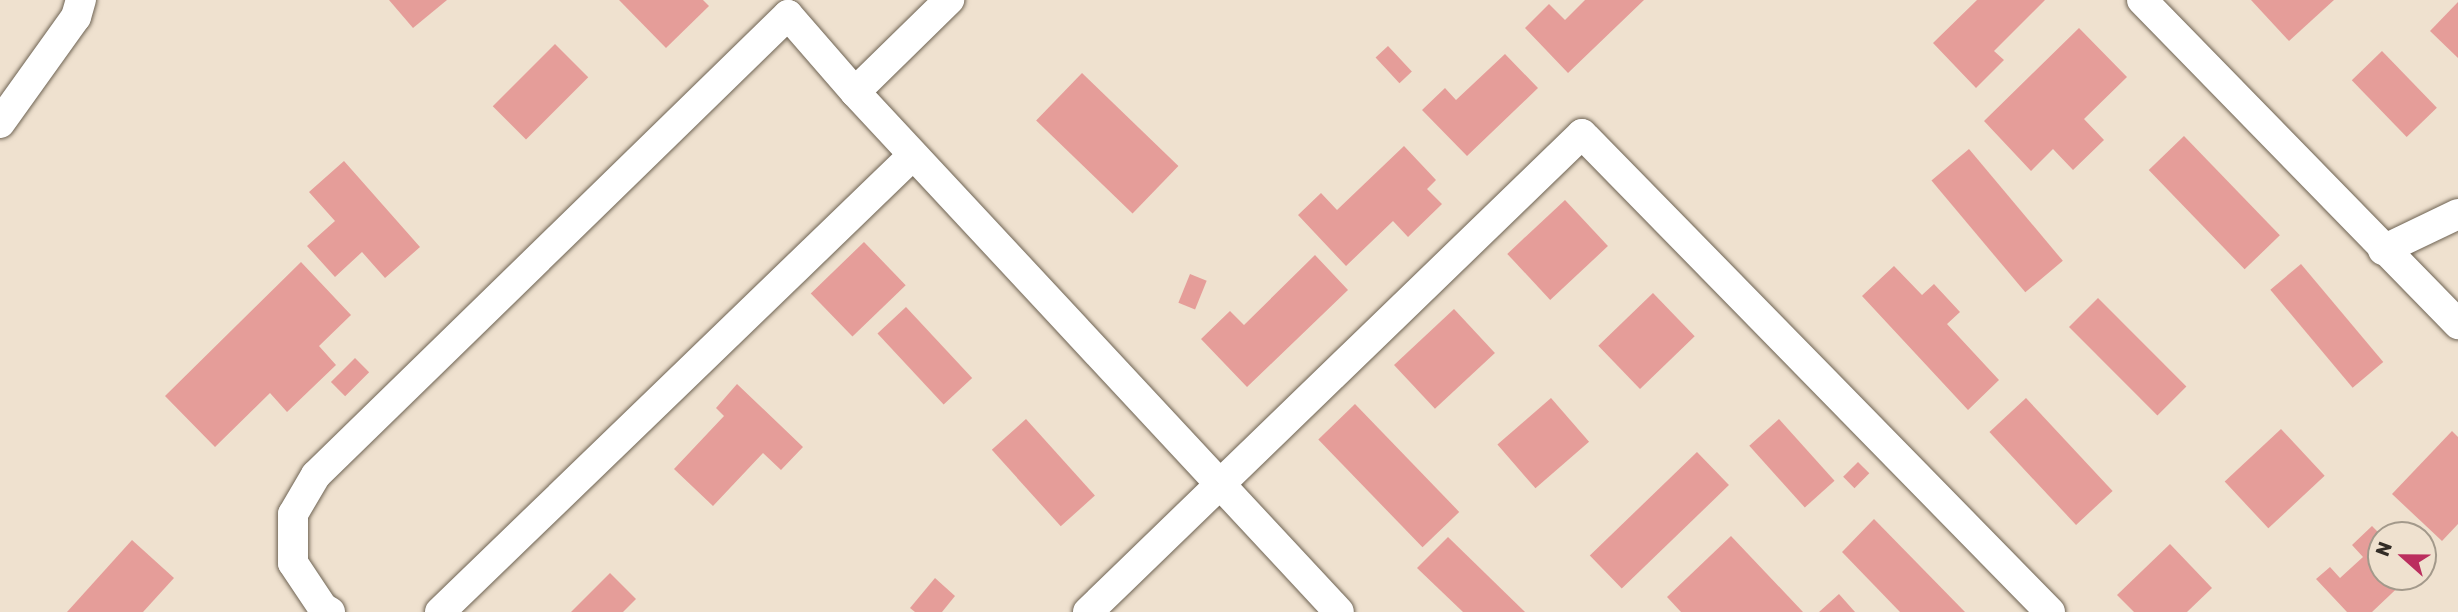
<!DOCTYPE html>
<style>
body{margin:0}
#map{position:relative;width:2458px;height:612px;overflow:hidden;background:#efe1cf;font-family:Rubik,sans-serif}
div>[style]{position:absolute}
.building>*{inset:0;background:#e59d99;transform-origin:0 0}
.roads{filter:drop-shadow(0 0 2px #6e6353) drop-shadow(0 0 2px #6e6353)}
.street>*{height:30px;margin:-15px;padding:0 15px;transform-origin:15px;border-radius:15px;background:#fff}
span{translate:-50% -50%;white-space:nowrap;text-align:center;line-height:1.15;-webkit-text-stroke:5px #efe1cf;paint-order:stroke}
.north{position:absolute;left:2367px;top:521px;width:70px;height:70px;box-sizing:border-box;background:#efe1cf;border:2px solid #a3998b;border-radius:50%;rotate:291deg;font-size:19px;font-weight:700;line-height:28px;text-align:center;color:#322c26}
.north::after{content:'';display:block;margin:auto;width:24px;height:32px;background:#bb2e5e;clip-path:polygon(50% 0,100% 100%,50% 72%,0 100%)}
</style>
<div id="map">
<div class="building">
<i style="clip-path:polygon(389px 0,447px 0,413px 28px)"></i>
<i style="clip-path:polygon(619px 0,703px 0,709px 6px,666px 48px)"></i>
<i style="clip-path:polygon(1585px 0,1644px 0,1568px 73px,1525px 28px,1549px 4px,1565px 20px)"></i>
<i style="clip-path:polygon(1977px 0,2045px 0,1994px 51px,2004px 60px,1976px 88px,1933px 43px)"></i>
<i style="clip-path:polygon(2251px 0,2334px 0,2289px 41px)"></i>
<i style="clip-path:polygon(2458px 2px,2458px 58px,2430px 31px)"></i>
<i style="clip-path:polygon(2079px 28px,2127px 77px,2084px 119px,2104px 140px,2073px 170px,2053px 149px,2031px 171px,1984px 121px)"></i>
<i style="left:555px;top:44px;width:47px;height:88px;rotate:45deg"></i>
<i style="left:1388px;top:46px;width:35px;height:17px;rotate:47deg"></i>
<i style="left:2382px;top:51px;width:79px;height:42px;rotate:46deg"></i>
<i style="clip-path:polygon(1505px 54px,1538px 88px,1467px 156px,1422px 110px,1445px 88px,1456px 100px)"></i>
<i style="left:1082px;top:73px;width:134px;height:66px;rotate:44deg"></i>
<i style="left:2184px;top:136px;width:138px;height:49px;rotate:46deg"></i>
<i style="clip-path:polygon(1404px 146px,1436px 180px,1427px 189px,1442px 204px,1408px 237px,1393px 221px,1346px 266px,1298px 215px,1321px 193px,1337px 210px)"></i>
<i style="left:1969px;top:149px;width:146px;height:49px;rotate:50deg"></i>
<i style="clip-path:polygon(344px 161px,420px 247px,385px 278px,362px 252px,335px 277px,307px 246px,335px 221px,309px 192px)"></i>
<i style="left:1565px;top:200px;width:63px;height:79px;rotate:47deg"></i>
<i style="left:864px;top:242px;width:60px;height:74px;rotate:46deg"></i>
<i style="clip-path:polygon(1315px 255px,1348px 290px,1247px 387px,1201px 339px,1230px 311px,1244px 325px)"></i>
<i style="clip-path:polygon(301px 262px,351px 315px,319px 346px,336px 365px,287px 412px,270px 393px,215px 447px,165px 396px)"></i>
<i style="left:2301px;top:264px;width:128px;height:40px;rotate:50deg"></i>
<i style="clip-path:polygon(1894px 266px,1922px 295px,1934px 284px,1960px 312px,1947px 324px,1999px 380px,1968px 410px,1862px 296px)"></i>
<i style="left:1190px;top:274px;width:18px;height:31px;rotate:22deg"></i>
<i style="left:1653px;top:293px;width:60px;height:76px;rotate:46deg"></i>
<i style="left:2098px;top:298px;width:125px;height:41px;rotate:45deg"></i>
<i style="left:906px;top:307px;width:97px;height:39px;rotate:47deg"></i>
<i style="left:1454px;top:309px;width:60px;height:82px;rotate:47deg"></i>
<i style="left:355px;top:358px;width:20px;height:34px;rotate:45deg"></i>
<i style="clip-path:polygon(737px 384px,803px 447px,781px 470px,763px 453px,713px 506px,674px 469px,724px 416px,716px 408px)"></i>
<i style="left:1551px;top:398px;width:58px;height:71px;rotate:49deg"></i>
<i style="left:2026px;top:398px;width:127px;height:50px;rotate:47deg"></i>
<i style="left:1355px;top:404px;width:150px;height:51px;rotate:46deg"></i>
<i style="left:1026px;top:419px;width:103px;height:46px;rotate:48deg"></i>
<i style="left:1779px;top:419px;width:83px;height:40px;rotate:48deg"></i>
<i style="left:2281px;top:429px;width:64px;height:77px;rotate:47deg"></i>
<i style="clip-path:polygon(2452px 431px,2458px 437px,2458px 524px,2442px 541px,2392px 494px)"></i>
<i style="left:1697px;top:452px;width:46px;height:149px;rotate:46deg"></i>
<i style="left:1858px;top:462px;width:16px;height:21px;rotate:45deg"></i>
<i style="clip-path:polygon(1874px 519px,1965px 612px,1900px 612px,1842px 552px)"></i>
<i style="clip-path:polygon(2372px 526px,2381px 535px,2381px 577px,2409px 577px,2372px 612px,2347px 612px,2316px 579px,2330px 567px,2340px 578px,2363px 557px,2352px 545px)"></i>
<i style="clip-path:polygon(1731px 536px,1803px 612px,1681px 612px,1667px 597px)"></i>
<i style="clip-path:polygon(1448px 537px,1525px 612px,1463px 612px,1417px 568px)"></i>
<i style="clip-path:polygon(132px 540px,174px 578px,143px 612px,67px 612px)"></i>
<i style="clip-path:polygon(2170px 544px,2212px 588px,2187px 612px,2134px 612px,2117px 595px)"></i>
<i style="clip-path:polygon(610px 573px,636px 599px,623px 612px,571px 612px)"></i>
<i style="clip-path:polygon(935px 578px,955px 596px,942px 612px,915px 612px,910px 608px)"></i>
<i style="clip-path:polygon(1839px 594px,1855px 612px,1819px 612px)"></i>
</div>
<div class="roads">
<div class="street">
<i style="left:2142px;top:0;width:453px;rotate:45.7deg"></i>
<i style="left:855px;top:92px;width:710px;rotate:47.05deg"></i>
<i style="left:0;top:123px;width:130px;rotate:-54.4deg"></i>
<i style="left:76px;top:17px;width:18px;rotate:-74deg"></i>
<i style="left:2383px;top:250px;width:83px;rotate:-25.6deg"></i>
<i style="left:330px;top:612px;width:8px;rotate:-150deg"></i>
<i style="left:323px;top:608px;width:54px;rotate:-123.7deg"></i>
<i style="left:293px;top:563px;width:49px;rotate:-90deg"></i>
<i style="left:293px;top:514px;width:45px;rotate:-59.5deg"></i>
<i style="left:316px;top:475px;width:659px;rotate:-44.26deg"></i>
<i style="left:788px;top:15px;width:102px;rotate:49deg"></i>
<i style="left:855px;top:92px;width:132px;rotate:-44.4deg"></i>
<i style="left:440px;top:612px;width:656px;rotate:-44.01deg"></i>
<i style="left:1088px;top:612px;width:687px;rotate:-44.06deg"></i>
<i style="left:1582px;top:134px;width:669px;rotate:45.61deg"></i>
</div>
</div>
<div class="north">N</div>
</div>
